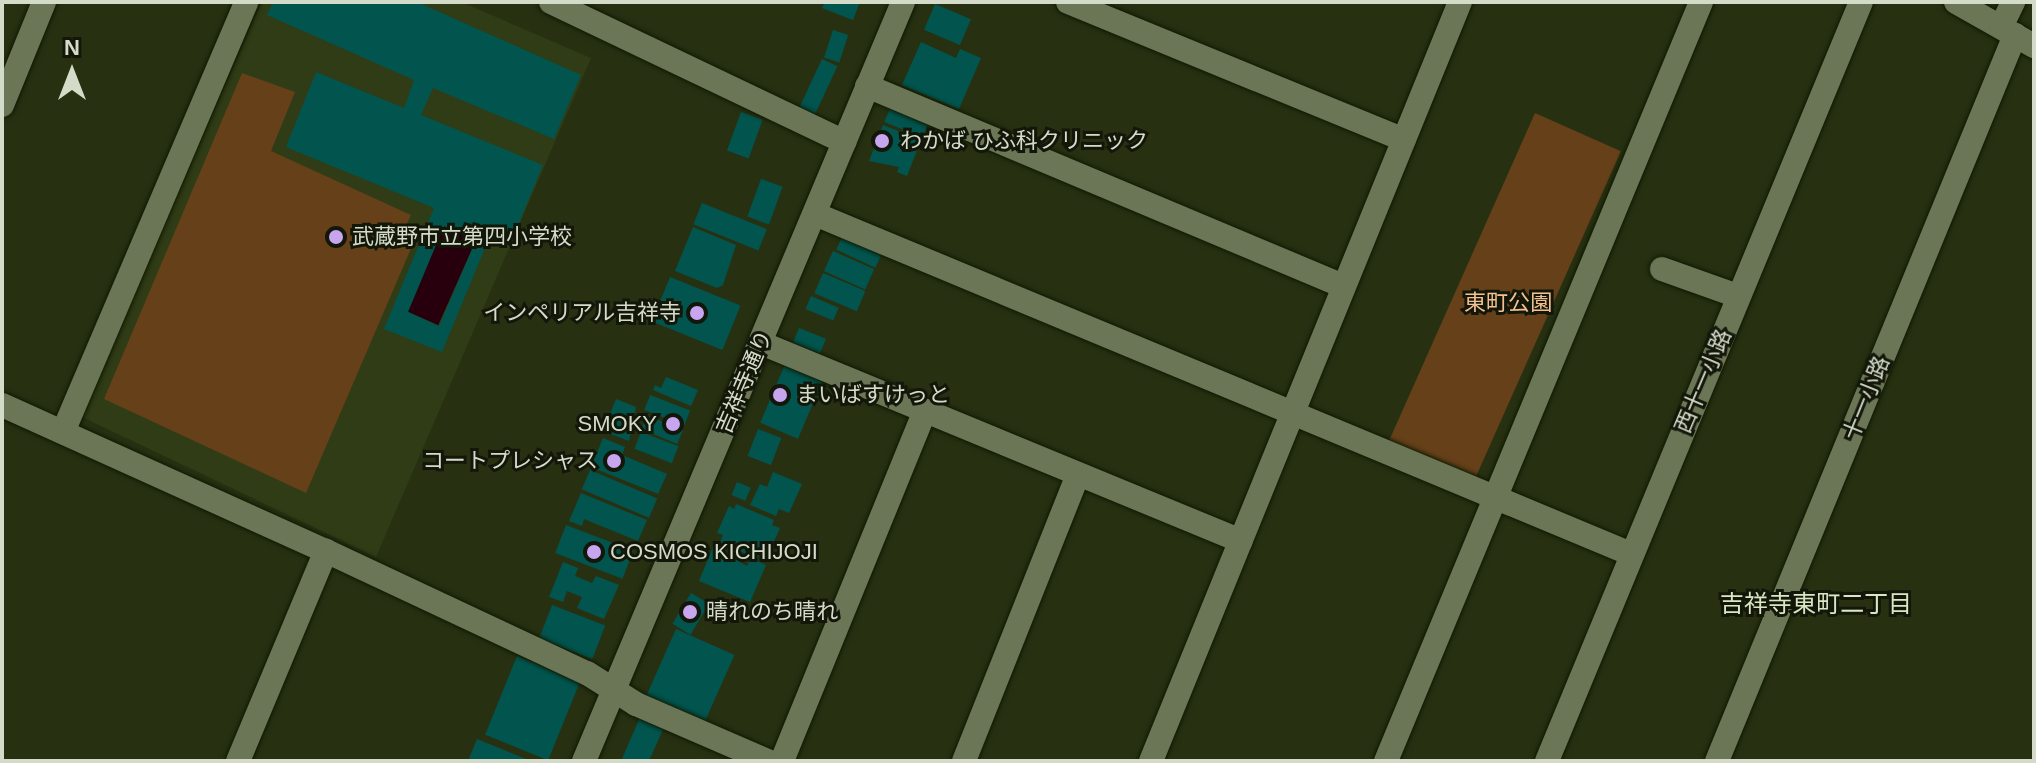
<!DOCTYPE html>
<meta charset="utf-8">
<style>
body{margin:0}
#map{position:relative;width:2036px;height:763px;overflow:hidden;background:#273112;font-family:Arial,"Noto Sans JP",sans-serif}
div>[style]{position:absolute}
.built>*{inset:0;background:#2f3c15}
.green>*{inset:0;background:#654018;transform-origin:0 0}
.water>*{inset:0;background:#28000d;transform-origin:0 0}
.building>*{inset:0;background:#01554e;transform-origin:0 0}
.roads{filter:drop-shadow(0 0 2px #101900) drop-shadow(0 0 2px #101900)}
.street>*{height:24px;margin:-12px;padding:0 12px;transform-origin:12px;border-radius:12px;background:#6a7655}
.secondary>*{height:24px;margin:-12px;padding:0 12px;transform-origin:12px;border-radius:12px;background:#6a7655}
.dots>*{width:22px;height:22px;translate:-50% -50%;box-sizing:border-box;border:4px solid #12170a;border-radius:50%}
span{translate:-50% -50%;white-space:nowrap;text-align:center;line-height:1.15;-webkit-text-stroke:6px #12170a;paint-order:stroke}
.poi-label{font-size:22px;color:#d4dbc8}
.left{translate:0 -50%;text-align:left}
.right{translate:-100% -50%;text-align:right}
.park-label{font-size:22px;color:#f4c08d}
.street-label{font-size:22px;color:#d4dbc8}
.neighbourhood-label{font-size:24px;color:#d8e6c1}
.frame{position:absolute;inset:0;border:4px solid #d4dbc8;pointer-events:none}
.north{position:absolute;left:32px;top:32px;width:80px;height:80px;-webkit-text-stroke:6px #12170a;paint-order:stroke;rotate:0deg;font-size:22px;font-weight:700;line-height:32px;text-align:center;color:#d4dbc8}
.north::after{content:'';display:block;margin:auto;width:28px;height:36px;background:#d4dbc8;clip-path:polygon(50% 0,100% 100%,50% 72%,0 100%)}
</style>
<div id="map">
<div class="built">
<i style="clip-path:polygon(262px 2px,461px 2px,591px 58px,376px 557px,80px 416px)"></i>
</div>
<div class="green">
<i style="clip-path:polygon(242px 73px,295px 92px,271px 151px,411px 215px,404px 230px,416px 237px,306px 493px,104px 399px)"></i>
<i style="left:1535px;top:113px;width:94px;height:369px;rotate:24deg"></i>
</div>
<div class="water">
<i style="left:444px;top:226px;width:35px;height:93px;rotate:24deg"></i>
</div>
<div class="building">
<i style="clip-path:polygon(evenodd,273px 2px,417px 2px,581px 75px,554px 139px,433px 88px,421px 115px,543px 165px,512px 240px,492px 231px,442px 352px,384px 329px,434px 208px,286px 147px,316px 72px,404px 108px,414px 80px,267px 15px,273px 2px,444px 226px,476px 240px,439px 326px,408px 312px,444px 226px)"></i>
<i style="clip-path:polygon(825px 2px,860px 2px,853px 20px,822px 8px)"></i>
<i style="left:935px;top:4px;width:39px;height:28px;rotate:23deg"></i>
<i style="left:833px;top:30px;width:16px;height:29px;rotate:18deg"></i>
<i style="clip-path:polygon(921px 42px,956px 58px,960px 49px,981px 58px,959px 109px,902px 85px)"></i>
<i style="left:822px;top:59px;width:17px;height:53px;rotate:25deg"></i>
<i style="left:890px;top:108px;width:41px;height:15px;rotate:22deg"></i>
<i style="left:741px;top:112px;width:23px;height:41px;rotate:20deg"></i>
<i style="clip-path:polygon(883px 125px,921px 140px,907px 176px,897px 172px,899px 167px,869px 161px)"></i>
<i style="left:761px;top:179px;width:23px;height:40px;rotate:20deg"></i>
<i style="left:702px;top:203px;width:70px;height:23px;rotate:22deg"></i>
<i style="clip-path:polygon(693px 227px,736px 245px,723px 285px,717px 288px,675px 271px)"></i>
<i style="left:843px;top:235px;width:43px;height:16px;rotate:25deg"></i>
<i style="left:833px;top:251px;width:45px;height:22px;rotate:24deg"></i>
<i style="left:823px;top:273px;width:46px;height:22px;rotate:23deg"></i>
<i style="left:670px;top:277px;width:76px;height:48px;rotate:22deg"></i>
<i style="left:811px;top:296px;width:30px;height:14px;rotate:23deg"></i>
<i style="left:799px;top:328px;width:29px;height:16px;rotate:22deg"></i>
<i style="left:786px;top:362px;width:41px;height:66px;rotate:23deg"></i>
<i style="clip-path:polygon(666px 377px,698px 390px,691px 406px,653px 390px,655px 385px,661px 388px)"></i>
<i style="left:650px;top:395px;width:43px;height:16px;rotate:21deg"></i>
<i style="clip-path:polygon(616px 399px,636px 407px,629px 441px,603px 431px)"></i>
<i style="left:647px;top:415px;width:39px;height:15px;rotate:23deg"></i>
<i style="left:758px;top:429px;width:25px;height:29px;rotate:21deg"></i>
<i style="left:641px;top:432px;width:40px;height:18px;rotate:21deg"></i>
<i style="clip-path:polygon(603px 438px,625px 447px,622px 455px,667px 474px,658px 494px,591px 467px)"></i>
<i style="left:590px;top:470px;width:73px;height:21px;rotate:23deg"></i>
<i style="clip-path:polygon(773px 472px,802px 484px,789px 513px,779px 509px,776px 516px,750px 505px,760px 484px,767px 487px)"></i>
<i style="left:737px;top:482px;width:15px;height:14px;rotate:23deg"></i>
<i style="clip-path:polygon(581px 493px,647px 520px,638px 541px,584px 519px,582px 526px,569px 521px)"></i>
<i style="clip-path:polygon(736px 504px,774px 520px,772px 525px,780px 528px,768px 555px,760px 552px,757px 559px,720px 542px,723px 535px,717px 533px,729px 506px,734px 509px)"></i>
<i style="left:566px;top:525px;width:72px;height:30px;rotate:21deg"></i>
<i style="clip-path:polygon(713px 547px,747px 566px,751px 558px,766px 565px,750px 602px,699px 581px)"></i>
<i style="clip-path:polygon(563px 562px,578px 568px,575px 576px,592px 583px,596px 576px,619px 585px,604px 619px,577px 608px,582px 597px,567px 591px,563px 602px,549px 597px)"></i>
<i style="left:691px;top:593px;width:21px;height:36px;rotate:31deg"></i>
<i style="left:552px;top:605px;width:57px;height:36px;rotate:21deg"></i>
<i style="left:676px;top:629px;width:64px;height:73px;rotate:24deg"></i>
<i style="left:517px;top:656px;width:68px;height:85px;rotate:22deg"></i>
<i style="clip-path:polygon(641px 715px,665px 725px,649px 761px,621px 761px)"></i>
<i style="clip-path:polygon(477px 739px,531px 761px,468px 761px)"></i>
</div>
<div class="roads">
<div class="street">
<i style="left:551px;top:2px;width:325px;rotate:25.5deg"></i>
<i style="left:1068px;top:2px;width:363px;rotate:22.3deg"></i>
<i style="left:1956px;top:2px;width:90px;rotate:29.4deg"></i>
<i style="left:2001px;top:27px;width:28px;rotate:-64deg"></i>
<i style="left:867px;top:86px;width:516px;rotate:22.79deg"></i>
<i style="left:2px;top:105px;width:111px;rotate:-67.8deg"></i>
<i style="left:815px;top:214px;width:884px;rotate:22.62deg"></i>
<i style="left:1662px;top:269px;width:81px;rotate:19.6deg"></i>
<i style="left:761px;top:343px;width:519px;rotate:22.42deg"></i>
<i style="left:2px;top:405px;width:355px;rotate:24.3deg"></i>
<i style="left:326px;top:551px;width:288px;rotate:25.1deg"></i>
<i style="left:587px;top:673px;width:58px;rotate:32.3deg"></i>
<i style="left:636px;top:704px;width:144px;rotate:23.4deg"></i>
<i style="left:63px;top:432px;width:467px;rotate:-66.9deg"></i>
<i style="left:238px;top:761px;width:228px;rotate:-67.3deg"></i>
<i style="left:782px;top:761px;width:378px;rotate:-67.8deg"></i>
<i style="left:964px;top:761px;width:308px;rotate:-68.3deg"></i>
<i style="left:1151px;top:761px;width:819px;rotate:-67.85deg"></i>
<i style="left:1386px;top:761px;width:822px;rotate:-67.46deg"></i>
<i style="left:1547px;top:761px;width:821px;rotate:-67.53deg"></i>
<i style="left:1717px;top:761px;width:785px;rotate:-67.68deg"></i>
</div>
<div class="secondary">
<i style="left:584px;top:761px;width:823px;rotate:-67.2deg"></i>
</div>
</div>
<div class="dots">
<i style="left:882px;top:141px;background:#c7a6ef"></i>
<i style="left:336px;top:237px;background:#c7a6ef"></i>
<i style="left:697px;top:313px;background:#c7a6ef"></i>
<i style="left:780px;top:395px;background:#c7a6ef"></i>
<i style="left:673px;top:424px;background:#c7a6ef"></i>
<i style="left:614px;top:461px;background:#c7a6ef"></i>
<i style="left:594px;top:552px;background:#c7a6ef"></i>
<i style="left:690px;top:612px;background:#c7a6ef"></i>
</div>
<div class="poi-label">
<span class="left" style="left:900px;top:141px">わかば ひふ科クリニック</span>
<span class="left" style="left:352px;top:237px">武蔵野市立第四小学校</span>
<span class="right" style="left:681px;top:313px">インペリアル吉祥寺</span>
<span class="left" style="left:796px;top:395px">まいばすけっと</span>
<span class="right" style="left:657px;top:424px">SMOKY</span>
<span class="right" style="left:598px;top:461px">コートプレシャス</span>
<span class="left" style="left:610px;top:552px">COSMOS KICHIJOJI</span>
<span class="left" style="left:706px;top:612px">晴れのち晴れ</span>
</div>
<div class="park-label">
<span style="left:1508px;top:303px">東町公園</span>
</div>
<div class="street-label">
<span style="left:1703px;top:381px;rotate:-67deg">西十一小路</span>
<span style="left:744px;top:382px;rotate:-67deg">吉祥寺通り</span>
<span style="left:1866px;top:398px;rotate:-68deg">十一小路</span>
</div>
<div class="neighbourhood-label">
<span style="left:1816px;top:604px">吉祥寺東町二丁目</span>
</div>
<div class="frame"></div>
<div class="north">N</div>
</div>
